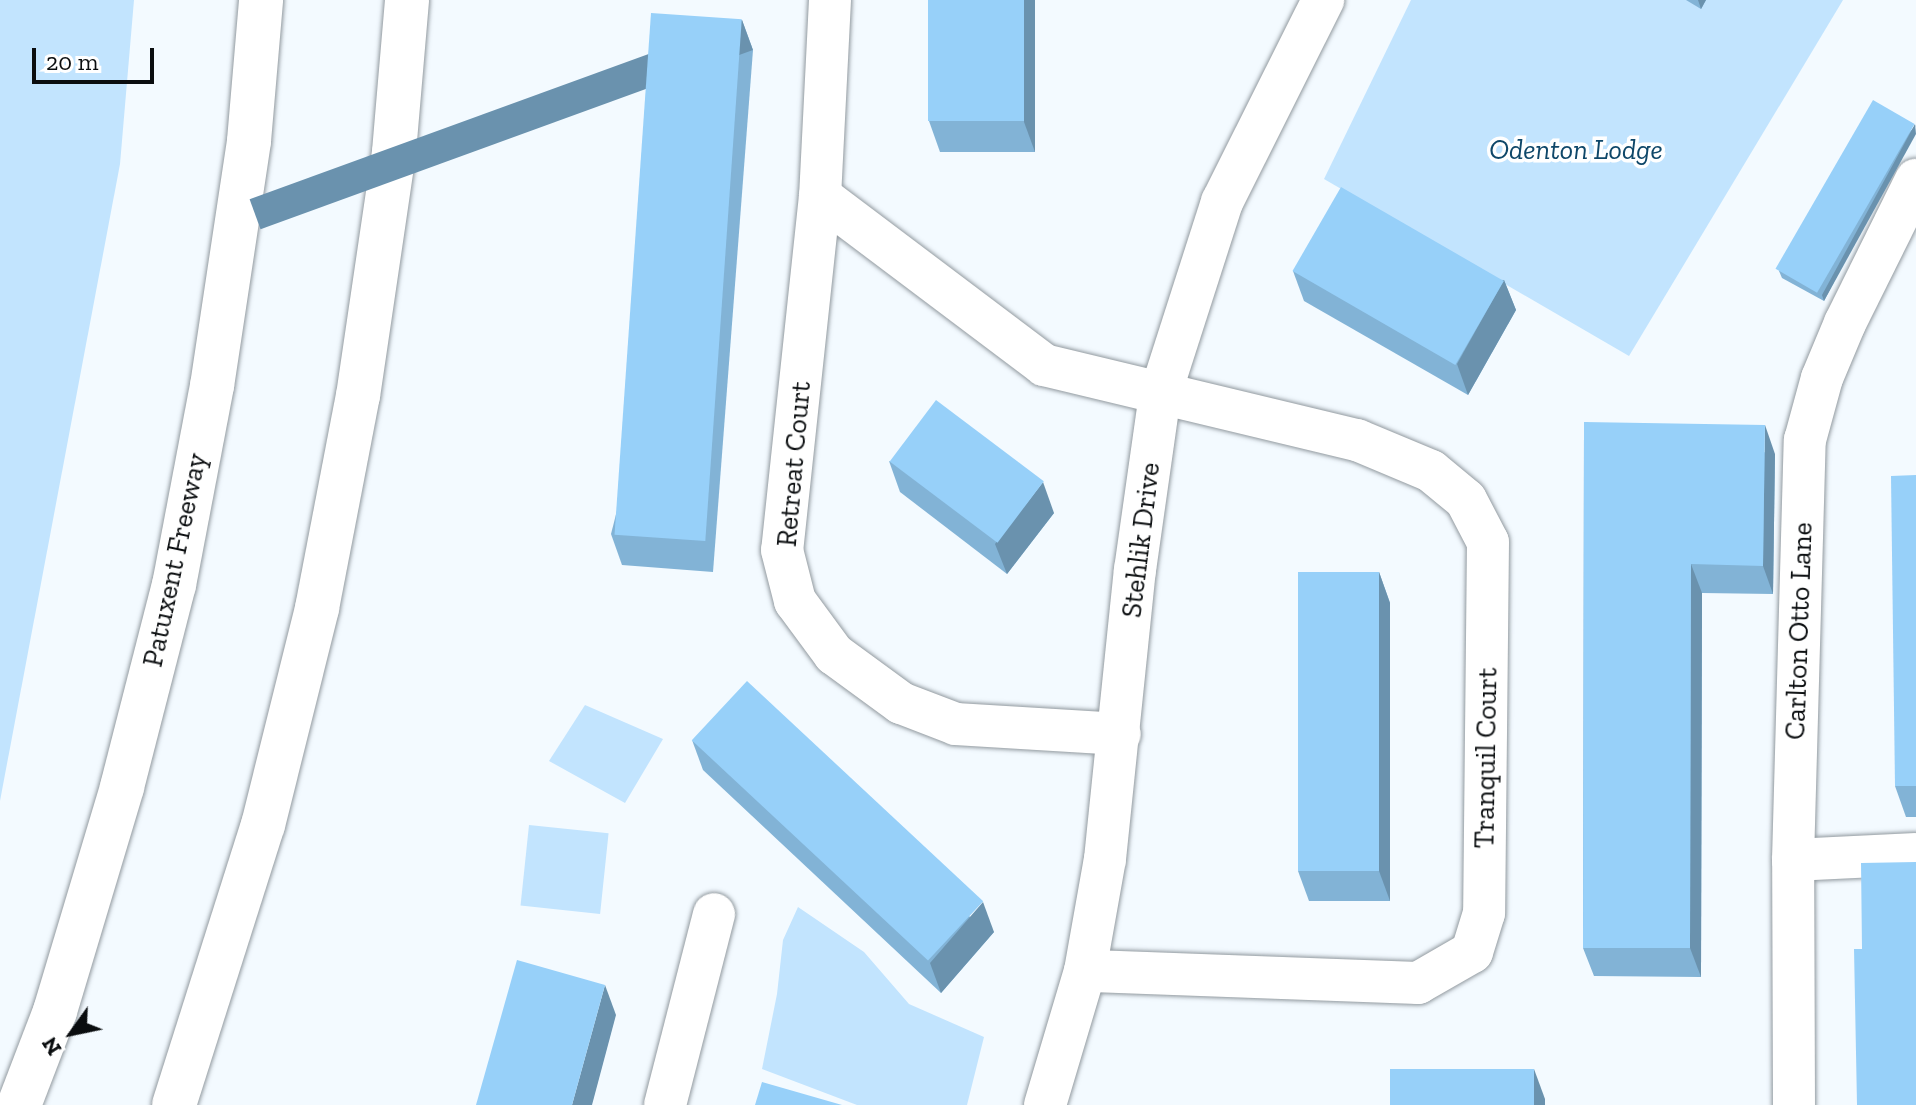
<!DOCTYPE html>
<style>
body{margin:0}
#map{position:relative;width:1916px;height:1105px;overflow:hidden;background:#f3faff;font-family:"Zilla Slab",serif}
div>[style]{position:absolute}
.green>*{inset:0;background:#c2e4fe;transform-origin:0 0}
.roads{filter:drop-shadow(0 0 2px #929aa0) drop-shadow(0 0 2px #929aa0)}
.street>*{height:42px;margin:-21px;padding:0 21px;transform-origin:21px;border-radius:21px;background:#fff}
.highway>*{height:44px;margin:-22px;padding:0 22px;transform-origin:22px;border-radius:22px;background:#fff}
.wall>*{inset:0;background:#82b3d6}
.shaded-wall>*{inset:0;background:#6a92ae;transform-origin:0 0}
.building>*{inset:0;background:#97d0f9;transform-origin:0 0}
span{translate:-50% -50%;white-space:nowrap;text-align:center;line-height:1.15;-webkit-text-stroke:7px #fff;paint-order:stroke}
.park-label{font-size:28px;color:#0e4769;font-style:italic}
.street-label{font-size:28px;color:#0a0d0f}
.north{position:absolute;left:32px;top:993px;width:80px;height:80px;-webkit-text-stroke:6px #fff;paint-order:stroke;rotate:237deg;font-size:22px;font-weight:700;line-height:32px;text-align:center;color:#0a0d0f}
.north::after{content:'';display:block;margin:auto;width:28px;height:36px;background:#0a0d0f;clip-path:polygon(50% 0,100% 100%,50% 72%,0 100%)}
.scale{position:absolute;left:32px;top:48px;width:122px;height:36px;box-sizing:border-box;border:4px solid #0a0d0f;border-top:0;padding-left:10px;font-size:24px;line-height:28px;white-space:nowrap;color:#0a0d0f;-webkit-text-stroke:6px #fff;paint-order:stroke}
</style>
<div id="map">
<div class="green">
<i style="clip-path:polygon(0 0,134px 0,120px 164px,0 801px)"></i>
<i style="clip-path:polygon(1411px 0,1843px 0,1629px 356px,1324px 179px)"></i>
<i style="clip-path:polygon(585px 705px,663px 739px,625px 803px,549px 761px)"></i>
<i style="left:529px;top:825px;width:80px;height:81px;rotate:6deg"></i>
<i style="clip-path:polygon(798px 907px,864px 952px,909px 1004px,984px 1037px,967px 1105px,857px 1105px,762px 1069px,777px 994px,783px 940px)"></i>
</div>
<div class="roads">
<div class="street">
<i style="left:830px;top:0;width:196px;rotate:92.9deg"></i>
<i style="left:820px;top:196px;width:356px;rotate:96.1deg"></i>
<i style="left:782px;top:550px;width:53px;rotate:75.7deg"></i>
<i style="left:795px;top:601px;width:66px;rotate:53.7deg"></i>
<i style="left:834px;top:654px;width:83px;rotate:36.2deg"></i>
<i style="left:901px;top:703px;width:59px;rotate:20.9deg"></i>
<i style="left:956px;top:724px;width:164px;rotate:3.5deg"></i>
<i style="left:820px;top:196px;width:281px;rotate:37deg"></i>
<i style="left:1044px;top:365px;width:322px;rotate:13.5deg"></i>
<i style="left:1357px;top:440px;width:80px;rotate:22.7deg"></i>
<i style="left:1431px;top:471px;width:45px;rotate:39.6deg"></i>
<i style="left:1466px;top:500px;width:47px;rotate:62.4deg"></i>
<i style="left:1488px;top:542px;width:371px;rotate:90.6deg"></i>
<i style="left:1484px;top:913px;width:41px;rotate:107.1deg"></i>
<i style="left:1472px;top:952px;width:62px;rotate:150.1deg"></i>
<i style="left:1418px;top:983px;width:333px;rotate:-177.9deg"></i>
<i style="left:1793px;top:860px;width:123px;rotate:-2.8deg"></i>
<i style="left:665px;top:1105px;width:197px;rotate:-75.6deg"></i>
<i style="left:1045px;top:1105px;width:140px;rotate:-73.4deg"></i>
<i style="left:1085px;top:971px;width:114px;rotate:-79.9deg"></i>
<i style="left:1105px;top:859px;width:291px;rotate:-84.1deg"></i>
<i style="left:1135px;top:570px;width:177px;rotate:-81.9deg"></i>
<i style="left:1160px;top:395px;width:203px;rotate:-72.2deg"></i>
<i style="left:1222px;top:202px;width:226px;rotate:-63.4deg"></i>
<i style="left:1794px;top:1105px;width:245px;rotate:-90.2deg"></i>
<i style="left:1793px;top:860px;width:420px;rotate:-88.4deg"></i>
<i style="left:1805px;top:440px;width:64px;rotate:-74.7deg"></i>
<i style="left:1822px;top:378px;width:60px;rotate:-67.3deg"></i>
<i style="left:1845px;top:323px;width:160px;rotate:-63.6deg"></i>
</div>
<div class="highway">
<i style="left:19px;top:1105px;width:101px;rotate:-69deg"></i>
<i style="left:55px;top:1011px;width:234px;rotate:-73.3deg"></i>
<i style="left:122px;top:787px;width:209px;rotate:-75.6deg"></i>
<i style="left:174px;top:585px;width:203px;rotate:-79.2deg"></i>
<i style="left:212px;top:386px;width:248px;rotate:-81.4deg"></i>
<i style="left:249px;top:141px;width:142px;rotate:-85.1deg"></i>
<i style="left:174px;top:1105px;width:294px;rotate:-72.4deg"></i>
<i style="left:263px;top:825px;width:224px;rotate:-76deg"></i>
<i style="left:317px;top:608px;width:216px;rotate:-79.1deg"></i>
<i style="left:358px;top:396px;width:247px;rotate:-81.6deg"></i>
<i style="left:394px;top:152px;width:153px;rotate:-85.1deg"></i>
</div>
</div>
<div class="wall">
<i style="clip-path:polygon(1035px 0,1035px 152px,940px 152px,929px 121px)"></i>
<i style="clip-path:polygon(1686px 0,1706px 0,1701px 9px)"></i>
<i style="clip-path:polygon(742px 20px,753px 50px,713px 572px,622px 565px,611px 534px)"></i>
<i style="clip-path:polygon(1916px 125px,1824px 301px,1782px 278px,1779px 271px)"></i>
<i style="clip-path:polygon(1293px 271px,1504px 280px,1516px 310px,1468px 395px,1304px 301px)"></i>
<i style="clip-path:polygon(1584px 422px,1775px 454px,1773px 594px,1702px 593px,1701px 977px,1594px 976px,1583px 948px)"></i>
<i style="clip-path:polygon(889px 461px,1054px 513px,1007px 574px,900px 492px)"></i>
<i style="clip-path:polygon(1916px 475px,1916px 817px,1906px 817px,1895px 786px)"></i>
<i style="clip-path:polygon(1379px 572px,1390px 603px,1390px 901px,1309px 901px,1298px 871px)"></i>
<i style="clip-path:polygon(692px 740px,994px 932px,941px 993px,703px 770px)"></i>
</div>
<div class="shaded-wall">
<i style="clip-path:polygon(1024px 0,1035px 0,1035px 152px,1024px 122px)"></i>
<i style="clip-path:polygon(1698px 0,1706px 0,1701px 9px)"></i>
<i style="left:742px;top:20px;width:32px;height:524px;rotate:70deg"></i>
<i style="clip-path:polygon(1915px 124px,1916px 134px,1824px 301px,1822px 295px)"></i>
<i style="clip-path:polygon(1504px 280px,1516px 310px,1468px 395px,1457px 364px)"></i>
<i style="clip-path:polygon(1765px 425px,1775px 454px,1773px 594px,1763px 566px)"></i>
<i style="clip-path:polygon(1043px 482px,1054px 513px,1007px 574px,995px 544px)"></i>
<i style="clip-path:polygon(1691px 564px,1702px 593px,1701px 977px,1690px 948px)"></i>
<i style="clip-path:polygon(1379px 572px,1390px 603px,1390px 901px,1379px 871px)"></i>
<i style="clip-path:polygon(983px 902px,994px 932px,941px 993px,930px 963px)"></i>
<i style="clip-path:polygon(605px 985px,616px 1015px,592px 1105px,572px 1105px)"></i>
<i style="clip-path:polygon(1534px 1069px,1545px 1099px,1545px 1105px,1534px 1105px)"></i>
</div>
<div class="building">
<i style="left:928px;top:0;width:96px;height:121px"></i>
<i style="left:651px;top:13px;width:91px;height:523px;rotate:4deg"></i>
<i style="left:1873px;top:100px;width:48px;height:195px;rotate:30deg"></i>
<i style="left:1341px;top:187px;width:188px;height:97px;rotate:30deg"></i>
<i style="left:936px;top:400px;width:135px;height:77px;rotate:37deg"></i>
<i style="clip-path:polygon(1584px 422px,1765px 425px,1763px 566px,1691px 564px,1690px 948px,1583px 948px)"></i>
<i style="clip-path:polygon(1916px 475px,1916px 786px,1895px 786px,1891px 476px)"></i>
<i style="left:1298px;top:572px;width:81px;height:299px"></i>
<i style="left:747px;top:681px;width:323px;height:81px;rotate:43deg"></i>
<i style="clip-path:polygon(1916px 862px,1916px 1105px,1857px 1105px,1854px 949px,1862px 949px,1861px 863px)"></i>
<i style="clip-path:polygon(517px 960px,605px 985px,572px 1105px,476px 1105px)"></i>
<i style="left:1390px;top:1069px;width:144px;height:36px"></i>
<i style="clip-path:polygon(762px 1082px,842px 1105px,755px 1105px)"></i>
</div>
<div class="park-label">
<span style="left:1576px;top:150px">Odenton Lodge</span>
</div>
<div class="street-label">
<span style="left:794px;top:464px;rotate:-85deg">Retreat Court</span>
<span style="left:1141px;top:540px;rotate:-83deg">Stehlik Drive</span>
<span style="left:175px;top:560px;rotate:-78deg">Patuxent Freeway</span>
<span style="left:1799px;top:631px;rotate:-88deg">Carlton Otto Lane</span>
<span style="left:1486px;top:758px;rotate:-89deg">Tranquil Court</span>
</div>
<div class="north">N</div>
<div class="scale">20 m</div>
</div>
